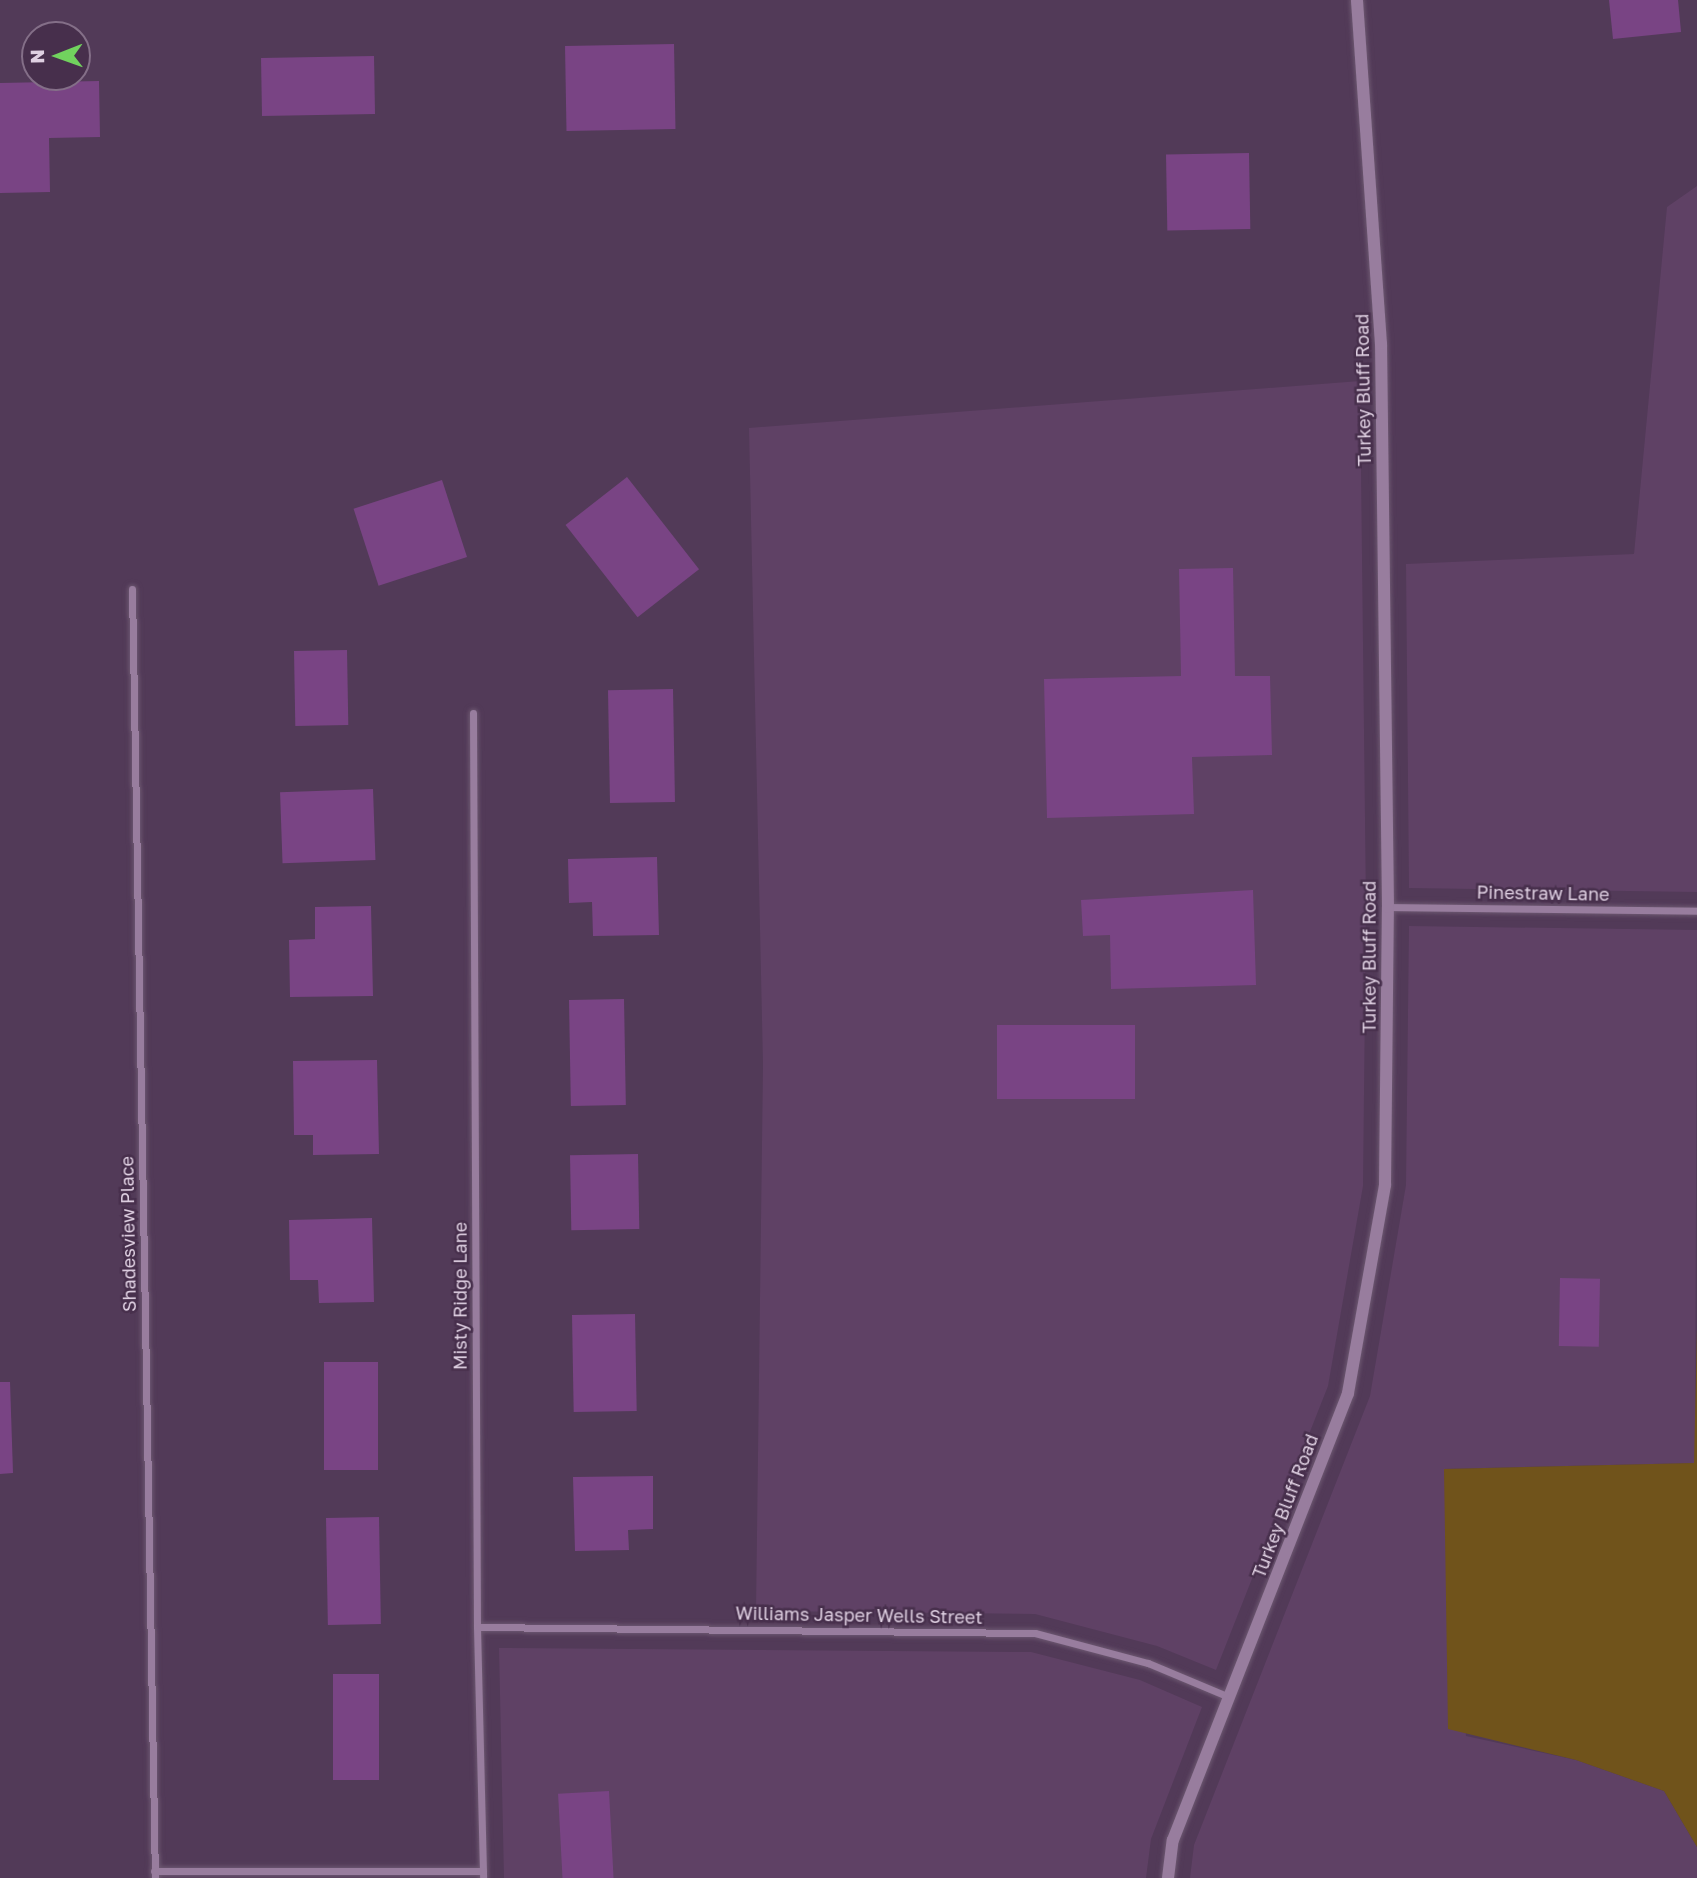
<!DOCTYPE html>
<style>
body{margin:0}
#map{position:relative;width:1697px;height:1878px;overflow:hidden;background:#523a58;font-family:"Golos Text",sans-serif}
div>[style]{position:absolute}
.built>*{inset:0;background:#5f4165}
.green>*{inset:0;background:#70531b}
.building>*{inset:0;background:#794484;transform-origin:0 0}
.roads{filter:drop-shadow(0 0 2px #6d5871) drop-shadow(0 0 2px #6d5871)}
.minor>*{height:7px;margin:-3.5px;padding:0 3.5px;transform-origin:3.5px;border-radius:3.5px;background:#987d9e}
.tertiary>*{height:12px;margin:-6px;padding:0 6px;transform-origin:6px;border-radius:6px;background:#987d9e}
span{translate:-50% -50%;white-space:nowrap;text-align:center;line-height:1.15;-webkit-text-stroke:5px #472f4c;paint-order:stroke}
.street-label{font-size:18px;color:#dfd0e2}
.north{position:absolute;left:21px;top:21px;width:70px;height:70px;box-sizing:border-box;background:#472f4c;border:2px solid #846f88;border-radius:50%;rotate:269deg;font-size:19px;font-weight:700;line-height:28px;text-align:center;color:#dfd0e2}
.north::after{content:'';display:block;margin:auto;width:24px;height:32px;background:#71d25e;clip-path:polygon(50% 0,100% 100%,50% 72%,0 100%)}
</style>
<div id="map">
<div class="built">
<i style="clip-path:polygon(1697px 186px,1697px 892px,1409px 888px,1406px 564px,1634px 554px,1667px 207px)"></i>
<i style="clip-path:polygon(1360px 381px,1366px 907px,1363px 1186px,1328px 1386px,1216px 1670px,1157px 1646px,1035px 1614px,756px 1611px,763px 1065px,749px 428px)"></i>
<i style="clip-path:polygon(1409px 926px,1697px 930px,1695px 1463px,1444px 1469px,1466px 1736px,1576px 1760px,1664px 1791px,1697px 1847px,1697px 1878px,1190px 1878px,1194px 1845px,1370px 1396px,1406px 1185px)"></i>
<i style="clip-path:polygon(499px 1648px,1031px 1652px,1140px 1680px,1202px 1707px,1151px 1839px,1146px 1878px,504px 1878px)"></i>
</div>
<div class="green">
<i style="clip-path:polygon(1697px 1329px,1697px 1847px,1664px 1791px,1576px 1760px,1448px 1729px,1444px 1469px,1694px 1463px)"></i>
</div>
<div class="building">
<i style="clip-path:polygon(1609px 0,1678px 0,1681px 32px,1613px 39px)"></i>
<i style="left:674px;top:44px;width:85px;height:109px;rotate:89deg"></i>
<i style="left:374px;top:56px;width:58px;height:113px;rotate:89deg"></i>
<i style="clip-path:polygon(99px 81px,100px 137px,49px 138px,50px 192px,0 193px,0 83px)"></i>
<i style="left:1249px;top:153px;width:76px;height:83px;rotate:89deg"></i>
<i style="left:627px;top:477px;width:117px;height:78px;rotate:52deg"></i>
<i style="left:442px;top:480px;width:81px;height:93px;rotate:72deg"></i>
<i style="clip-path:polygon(1233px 568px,1235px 676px,1270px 676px,1272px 755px,1192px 757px,1194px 814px,1047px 818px,1044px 679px,1181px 676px,1179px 569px)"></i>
<i style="left:347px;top:650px;width:75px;height:53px;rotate:89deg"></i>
<i style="left:673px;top:689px;width:113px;height:65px;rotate:89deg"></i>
<i style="left:373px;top:789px;width:71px;height:93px;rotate:88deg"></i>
<i style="clip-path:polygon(657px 857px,659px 935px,593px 936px,592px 902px,569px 903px,568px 859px)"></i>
<i style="clip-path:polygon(1253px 890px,1256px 985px,1111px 989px,1110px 935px,1083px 936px,1081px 900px)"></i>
<i style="clip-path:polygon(371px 906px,373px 996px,290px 997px,289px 940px,315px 939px,315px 907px)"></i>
<i style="left:624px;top:999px;width:106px;height:55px;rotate:89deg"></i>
<i style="left:997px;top:1025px;width:138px;height:74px"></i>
<i style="clip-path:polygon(377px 1060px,379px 1154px,313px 1155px,313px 1135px,294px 1135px,293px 1061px)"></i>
<i style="left:638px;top:1154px;width:75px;height:68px;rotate:89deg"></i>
<i style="clip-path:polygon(372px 1218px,374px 1302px,319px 1303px,318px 1280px,290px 1280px,289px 1220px)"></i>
<i style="left:1560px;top:1278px;width:40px;height:68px;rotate:1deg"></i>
<i style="left:635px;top:1314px;width:97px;height:63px;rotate:89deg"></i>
<i style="left:324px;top:1362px;width:54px;height:108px"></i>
<i style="clip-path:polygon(0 1382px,10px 1382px,13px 1473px,0 1474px)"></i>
<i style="clip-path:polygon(653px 1476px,653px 1529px,628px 1530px,629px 1550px,575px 1551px,573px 1477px)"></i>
<i style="left:379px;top:1517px;width:107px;height:53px;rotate:89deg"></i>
<i style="left:333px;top:1674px;width:46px;height:106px"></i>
<i style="left:609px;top:1791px;width:87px;height:51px;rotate:87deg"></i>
</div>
<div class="roads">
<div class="minor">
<i style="left:132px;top:589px;width:1289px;rotate:88.98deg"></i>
<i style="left:473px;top:713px;width:914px;rotate:89.75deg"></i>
<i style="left:477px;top:1627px;width:251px;rotate:88.6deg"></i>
<i style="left:1388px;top:907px;width:309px;rotate:0.7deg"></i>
<i style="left:477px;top:1627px;width:558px;rotate:0.62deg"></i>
<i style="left:1035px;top:1633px;width:117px;rotate:14.9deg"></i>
<i style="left:1148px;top:1663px;width:88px;rotate:22.8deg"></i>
<i style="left:154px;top:1871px;width:329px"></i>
</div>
<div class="tertiary">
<i style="left:1168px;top:1878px;width:38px;rotate:-83deg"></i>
<i style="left:1173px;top:1840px;width:480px;rotate:-68.6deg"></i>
<i style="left:1348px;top:1393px;width:211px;rotate:-79.9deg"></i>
<i style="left:1385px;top:1185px;width:278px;rotate:-89.4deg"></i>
<i style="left:1388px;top:907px;width:563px;rotate:-90.71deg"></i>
<i style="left:1381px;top:344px;width:345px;rotate:-94deg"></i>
</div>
</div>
<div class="street-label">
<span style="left:1363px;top:390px;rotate:-91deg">Turkey Bluff Road</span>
<span style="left:1543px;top:893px;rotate:1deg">Pinestraw Lane</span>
<span style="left:1369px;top:957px;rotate:-90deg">Turkey Bluff Road</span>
<span style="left:128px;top:1234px;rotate:-91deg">Shadesview Place</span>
<span style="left:460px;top:1296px;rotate:-90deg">Misty Ridge Lane</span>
<span style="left:1285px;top:1506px;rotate:-69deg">Turkey Bluff Road</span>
<span style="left:859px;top:1615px;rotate:1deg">Williams Jasper Wells Street</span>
</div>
<div class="north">N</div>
</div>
